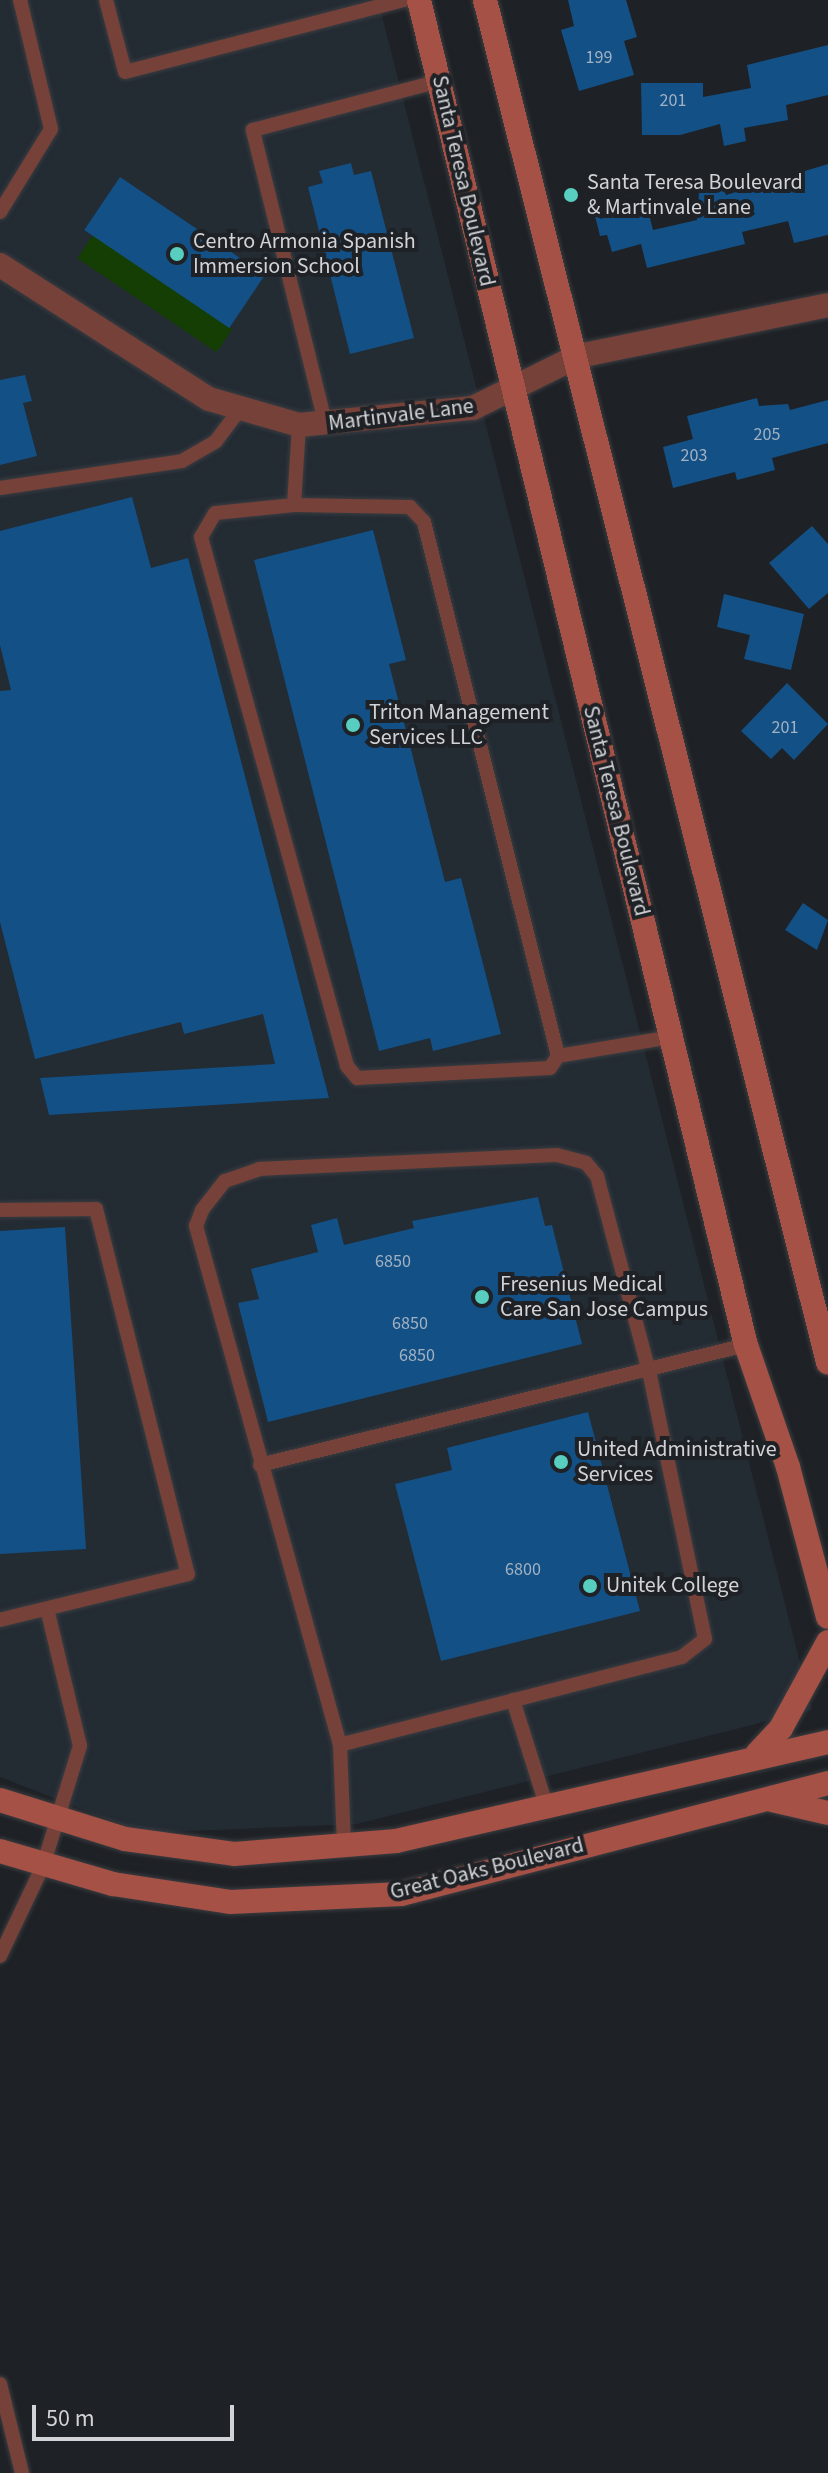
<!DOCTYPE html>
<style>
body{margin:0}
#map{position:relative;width:828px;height:2473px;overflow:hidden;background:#1e2125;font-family:"Source Sans 3",sans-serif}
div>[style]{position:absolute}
.built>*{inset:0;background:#232b33}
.green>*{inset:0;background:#143e04;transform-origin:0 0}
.building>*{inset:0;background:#135086;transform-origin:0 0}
.roads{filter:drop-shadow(0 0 2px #3b3d41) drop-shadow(0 0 2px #3b3d41)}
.lane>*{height:14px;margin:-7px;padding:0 7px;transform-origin:7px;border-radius:7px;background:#764139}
.street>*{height:24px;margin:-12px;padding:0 12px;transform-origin:12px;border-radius:12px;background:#764139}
.secondary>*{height:24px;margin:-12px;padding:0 12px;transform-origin:12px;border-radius:12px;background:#a55145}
.dots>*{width:22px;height:22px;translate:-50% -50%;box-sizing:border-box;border:4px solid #1e2125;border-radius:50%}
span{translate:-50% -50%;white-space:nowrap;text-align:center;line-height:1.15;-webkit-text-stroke:8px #1e2125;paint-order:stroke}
.number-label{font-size:18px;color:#a2b2c2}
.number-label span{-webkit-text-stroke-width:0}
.street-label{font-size:22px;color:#d1d3d6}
.poi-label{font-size:22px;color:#d1d3d6}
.left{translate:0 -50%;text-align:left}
.scale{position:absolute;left:32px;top:2405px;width:202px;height:36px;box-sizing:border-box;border:4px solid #d1d3d6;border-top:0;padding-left:10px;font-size:24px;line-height:28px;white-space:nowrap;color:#d1d3d6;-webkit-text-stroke:6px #1e2125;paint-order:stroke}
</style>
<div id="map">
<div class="built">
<i style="clip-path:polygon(0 0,378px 0,812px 1710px,357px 1824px,143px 1833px,0 1777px)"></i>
</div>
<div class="green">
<i style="left:93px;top:235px;width:168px;height:28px;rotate:34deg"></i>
</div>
<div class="building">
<i style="clip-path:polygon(568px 0,626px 0,637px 37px,624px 41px,634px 75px,579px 91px,561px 30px,574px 26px)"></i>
<i style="clip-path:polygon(828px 45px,828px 95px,786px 105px,788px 120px,744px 128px,746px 141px,724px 146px,720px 124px,680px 135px,642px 135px,641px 83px,703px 83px,703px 97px,751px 88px,747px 65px)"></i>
<i style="clip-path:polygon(351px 163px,354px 175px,371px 171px,414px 338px,350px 354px,308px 187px,323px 183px,319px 171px)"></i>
<i style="clip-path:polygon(828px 164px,828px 235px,794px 243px,788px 221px,742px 232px,745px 244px,647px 268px,641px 244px,612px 252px,607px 235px,600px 236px,595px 216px,646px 203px,653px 230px,697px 220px,699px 192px,723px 186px,726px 195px)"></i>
<i style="left:120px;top:177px;width:175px;height:64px;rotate:34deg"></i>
<i style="clip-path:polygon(25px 375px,32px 401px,23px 403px,37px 456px,0 465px,0 380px)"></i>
<i style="clip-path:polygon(757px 398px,759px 406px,788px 404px,790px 410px,828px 400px,828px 443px,772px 458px,775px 470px,737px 480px,735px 472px,673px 488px,663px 447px,693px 439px,687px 416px)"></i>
<i style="clip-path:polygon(132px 497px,151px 568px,188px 558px,329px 1098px,49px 1115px,40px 1078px,275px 1064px,263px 1014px,184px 1034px,181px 1022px,35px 1059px,0 922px,0 691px,11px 690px,0 645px,0 531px)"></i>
<i style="clip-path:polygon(812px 526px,828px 544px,828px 593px,809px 609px,769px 563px)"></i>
<i style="clip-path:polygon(373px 530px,406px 660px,389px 664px,445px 882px,461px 878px,501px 1034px,433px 1051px,430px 1038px,379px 1051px,254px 560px)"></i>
<i style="clip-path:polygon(724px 594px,804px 614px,791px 670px,744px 659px,750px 635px,717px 627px)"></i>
<i style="clip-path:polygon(787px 683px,828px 724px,794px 760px,782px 748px,771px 759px,741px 731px)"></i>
<i style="clip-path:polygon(803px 903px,828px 920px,817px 950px,785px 930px)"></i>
<i style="clip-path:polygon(538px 1197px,545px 1226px,552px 1225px,582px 1344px,268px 1422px,238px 1303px,259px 1299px,251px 1269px,318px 1252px,311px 1225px,337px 1218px,344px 1245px,414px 1228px,412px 1221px)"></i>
<i style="clip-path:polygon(65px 1227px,86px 1549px,0 1554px,0 1231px)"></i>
<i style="clip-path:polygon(588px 1412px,640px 1611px,441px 1661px,395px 1484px,452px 1470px,447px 1448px)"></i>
</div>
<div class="roads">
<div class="lane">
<i style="left:106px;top:0;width:74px;rotate:75.2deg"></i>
<i style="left:125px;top:72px;width:288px;rotate:-14.5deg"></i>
<i style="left:0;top:212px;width:97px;rotate:-58.4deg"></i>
<i style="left:51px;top:129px;width:133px;rotate:-103.5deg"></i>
<i style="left:326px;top:426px;width:305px;rotate:-103.9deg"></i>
<i style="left:253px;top:130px;width:193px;rotate:-14.7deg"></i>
<i style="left:0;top:488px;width:184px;rotate:-8.4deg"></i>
<i style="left:182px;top:461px;width:39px;rotate:-30deg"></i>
<i style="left:216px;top:441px;width:38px;rotate:-53deg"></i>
<i style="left:294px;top:505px;width:79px;rotate:174.2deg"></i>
<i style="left:215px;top:513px;width:28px;rotate:120deg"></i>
<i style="left:201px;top:537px;width:549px;rotate:74.57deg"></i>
<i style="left:347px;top:1066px;width:16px;rotate:50deg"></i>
<i style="left:357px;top:1078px;width:193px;rotate:-3deg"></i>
<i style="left:550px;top:1068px;width:14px;rotate:-56deg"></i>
<i style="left:558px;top:1056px;width:551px;rotate:-104.09deg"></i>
<i style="left:424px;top:522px;width:21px;rotate:-133deg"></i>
<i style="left:410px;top:507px;width:116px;rotate:-179deg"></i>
<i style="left:294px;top:505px;width:80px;rotate:-86.4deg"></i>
<i style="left:558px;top:1056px;width:115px;rotate:-9.5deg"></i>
<i style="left:557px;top:1155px;width:30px;rotate:15deg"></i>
<i style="left:586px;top:1163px;width:17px;rotate:50deg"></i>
<i style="left:597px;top:1176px;width:202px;rotate:75.1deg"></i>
<i style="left:649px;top:1371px;width:274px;rotate:78.2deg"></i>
<i style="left:705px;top:1639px;width:29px;rotate:142deg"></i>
<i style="left:682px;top:1657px;width:353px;rotate:165.6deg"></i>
<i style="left:340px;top:1745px;width:539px;rotate:-105.51deg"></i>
<i style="left:196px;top:1226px;width:17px;rotate:-69deg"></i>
<i style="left:202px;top:1210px;width:37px;rotate:-52deg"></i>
<i style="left:225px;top:1181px;width:36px;rotate:-19deg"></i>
<i style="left:259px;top:1169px;width:298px;rotate:-2.7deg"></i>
<i style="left:0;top:1210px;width:96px;rotate:-0.6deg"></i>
<i style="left:96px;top:1209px;width:376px;rotate:75.9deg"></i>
<i style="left:188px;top:1574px;width:194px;rotate:166.3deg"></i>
<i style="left:260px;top:1465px;width:501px;rotate:-13.87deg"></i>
<i style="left:513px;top:1700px;width:113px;rotate:72.5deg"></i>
<i style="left:340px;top:1745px;width:100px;rotate:87.7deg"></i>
<i style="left:0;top:1956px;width:100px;rotate:-64.5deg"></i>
<i style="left:43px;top:1866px;width:126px;rotate:-72.9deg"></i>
<i style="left:80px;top:1746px;width:141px;rotate:-103.5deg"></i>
<i style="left:0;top:2384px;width:92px;rotate:76.1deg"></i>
</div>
<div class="street">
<i style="left:0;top:265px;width:248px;rotate:32.7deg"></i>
<i style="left:209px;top:399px;width:94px;rotate:16.1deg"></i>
<i style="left:299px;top:425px;width:175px;rotate:-5.6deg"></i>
<i style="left:473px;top:408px;width:117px;rotate:-26.3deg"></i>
<i style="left:578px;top:356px;width:255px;rotate:-11.5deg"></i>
</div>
<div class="secondary">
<i style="left:419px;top:0;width:1384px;rotate:76.34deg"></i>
<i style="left:746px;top:1345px;width:129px;rotate:71deg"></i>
<i style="left:788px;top:1467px;width:155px;rotate:75.1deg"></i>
<i style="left:485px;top:0;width:1405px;rotate:75.87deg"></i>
<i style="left:757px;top:1754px;width:35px;rotate:-47deg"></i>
<i style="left:781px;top:1728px;width:98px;rotate:-61.3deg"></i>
<i style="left:0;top:1800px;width:131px;rotate:17.3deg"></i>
<i style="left:125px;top:1839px;width:110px;rotate:7.8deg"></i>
<i style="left:234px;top:1854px;width:163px;rotate:-4.6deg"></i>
<i style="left:396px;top:1841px;width:443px;rotate:-12.9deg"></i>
<i style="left:772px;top:1800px;width:57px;rotate:13.1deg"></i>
<i style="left:0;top:1851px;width:118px;rotate:16.3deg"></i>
<i style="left:113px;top:1884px;width:118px;rotate:8.7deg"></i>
<i style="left:230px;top:1902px;width:172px;rotate:-2.7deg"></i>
<i style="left:402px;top:1894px;width:440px;rotate:-14.6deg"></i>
</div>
</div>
<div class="dots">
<i style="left:571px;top:195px;background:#58cec0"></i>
<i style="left:177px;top:254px;background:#58cec0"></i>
<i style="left:353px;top:725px;background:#58cec0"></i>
<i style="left:482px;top:1297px;background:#58cec0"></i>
<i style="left:561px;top:1462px;background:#58cec0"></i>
<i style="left:590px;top:1586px;background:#58cec0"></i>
</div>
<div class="number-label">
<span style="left:599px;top:58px">199</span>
<span style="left:673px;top:101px">201</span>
<span style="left:767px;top:435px">205</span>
<span style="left:694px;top:456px">203</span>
<span style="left:785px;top:728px">201</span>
<span style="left:393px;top:1262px">6850</span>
<span style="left:410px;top:1324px">6850</span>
<span style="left:417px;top:1356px">6850</span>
<span style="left:523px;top:1570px">6800</span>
</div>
<div class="street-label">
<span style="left:463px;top:181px;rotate:77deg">Santa Teresa Boulevard</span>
<span style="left:401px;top:415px;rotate:-7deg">Martinvale Lane</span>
<span style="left:616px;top:811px;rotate:76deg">Santa Teresa Boulevard</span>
<span style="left:487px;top:1869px;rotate:-14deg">Great Oaks Boulevard</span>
</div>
<div class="poi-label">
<span class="left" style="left:587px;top:195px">Santa Teresa Boulevard<br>&amp; Martinvale Lane</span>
<span class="left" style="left:193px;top:254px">Centro Armonia Spanish<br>Immersion School</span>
<span class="left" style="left:369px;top:725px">Triton Management<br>Services LLC</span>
<span class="left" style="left:500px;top:1297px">Fresenius Medical<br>Care San Jose Campus</span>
<span class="left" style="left:577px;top:1462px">United Administrative<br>Services</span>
<span class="left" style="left:606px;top:1586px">Unitek College</span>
</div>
<div class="scale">50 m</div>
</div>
